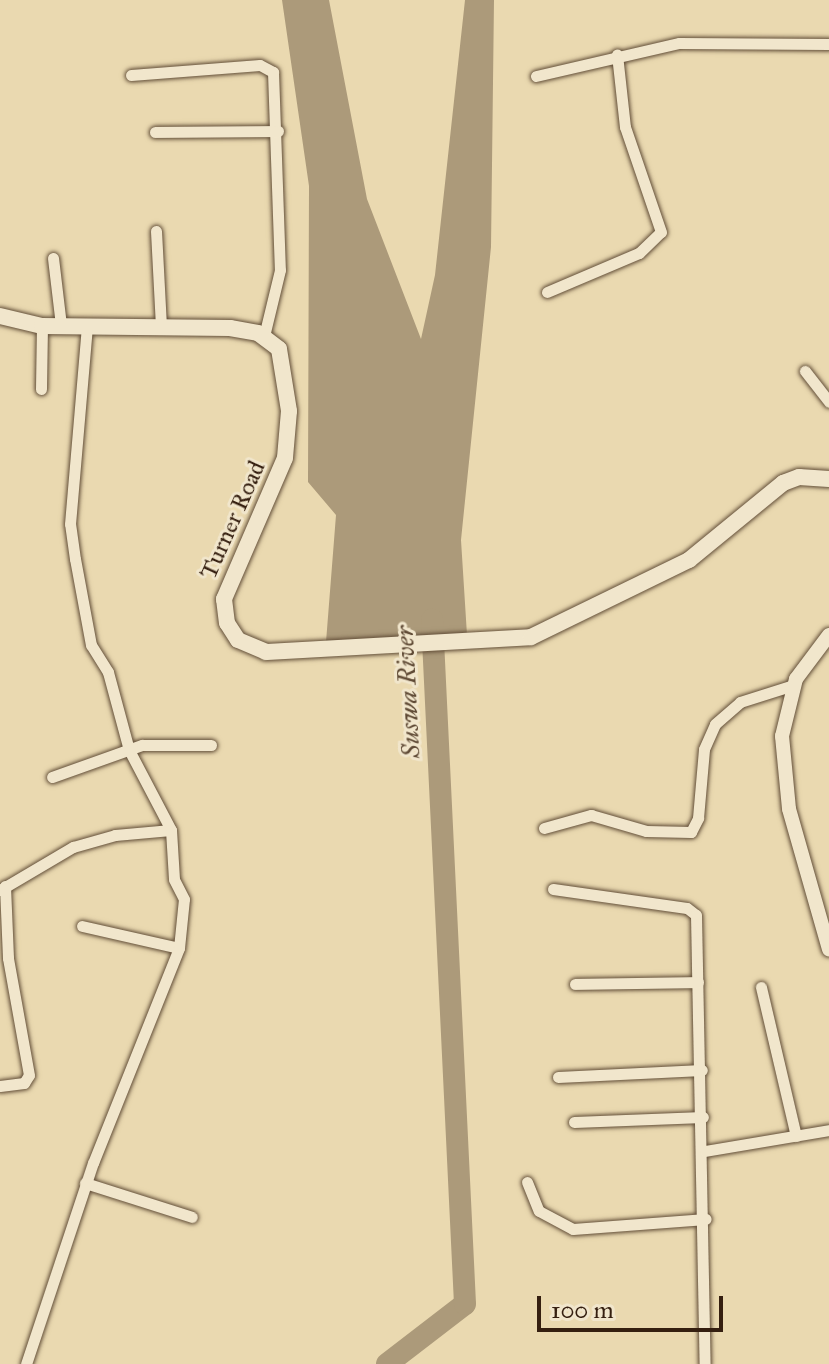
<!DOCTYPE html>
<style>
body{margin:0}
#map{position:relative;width:829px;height:1364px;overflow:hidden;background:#ead9b0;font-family:"IM FELL Great Primer",serif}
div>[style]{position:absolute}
.water>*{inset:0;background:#ac9a7a}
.river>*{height:22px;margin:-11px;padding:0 11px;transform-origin:11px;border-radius:11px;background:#ac9a7a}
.roads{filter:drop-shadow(0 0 2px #624e38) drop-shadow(0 0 2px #624e38)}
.minor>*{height:11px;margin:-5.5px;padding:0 5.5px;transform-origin:5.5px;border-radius:5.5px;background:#f1e6cc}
.tertiary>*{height:14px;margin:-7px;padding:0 7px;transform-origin:7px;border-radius:7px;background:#f1e6cc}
.secondary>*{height:16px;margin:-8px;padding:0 8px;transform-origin:8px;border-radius:8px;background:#f1e6cc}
span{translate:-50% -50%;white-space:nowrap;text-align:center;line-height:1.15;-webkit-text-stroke:6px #f1e6cc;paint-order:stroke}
.street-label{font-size:24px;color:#351f10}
.water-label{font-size:26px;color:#5f4a35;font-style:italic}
.scale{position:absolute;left:537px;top:1296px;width:186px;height:36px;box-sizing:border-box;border:4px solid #351f10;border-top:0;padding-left:10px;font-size:24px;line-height:28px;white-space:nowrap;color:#351f10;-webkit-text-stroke:6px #f1e6cc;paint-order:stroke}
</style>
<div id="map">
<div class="water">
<i style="clip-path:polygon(282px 0,329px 0,367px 199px,421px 339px,435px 275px,465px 0,494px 0,491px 247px,461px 540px,467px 635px,326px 642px,336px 515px,308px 482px,309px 186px)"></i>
</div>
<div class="river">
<i style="left:387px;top:1364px;width:98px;rotate:-37.6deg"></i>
<i style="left:465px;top:1304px;width:685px;rotate:-92.76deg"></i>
</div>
<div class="roads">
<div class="minor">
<i style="left:131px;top:75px;width:129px;rotate:-4.4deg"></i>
<i style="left:260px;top:65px;width:15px;rotate:28deg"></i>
<i style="left:273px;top:72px;width:198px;rotate:88deg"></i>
<i style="left:280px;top:270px;width:68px;rotate:103.6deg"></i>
<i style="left:536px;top:76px;width:147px;rotate:-13deg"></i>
<i style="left:679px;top:43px;width:150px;rotate:0.4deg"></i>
<i style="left:155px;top:132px;width:123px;rotate:-0.5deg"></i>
<i style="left:156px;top:231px;width:94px;rotate:87deg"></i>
<i style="left:53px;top:258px;width:67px;rotate:83.2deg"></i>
<i style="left:547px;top:292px;width:100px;rotate:-23deg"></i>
<i style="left:639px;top:253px;width:30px;rotate:-44deg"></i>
<i style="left:661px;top:232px;width:111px;rotate:-108.9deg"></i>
<i style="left:625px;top:127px;width:73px;rotate:-96.3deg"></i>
<i style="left:805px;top:371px;width:39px;rotate:52deg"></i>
<i style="left:41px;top:389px;width:63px;rotate:-89.1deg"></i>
<i style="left:52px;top:777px;width:96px;rotate:-19.6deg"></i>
<i style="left:142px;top:745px;width:69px"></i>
<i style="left:544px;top:828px;width:49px;rotate:-15.5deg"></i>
<i style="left:591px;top:815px;width:57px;rotate:16.2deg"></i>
<i style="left:646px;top:831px;width:45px;rotate:1.3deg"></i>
<i style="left:691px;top:832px;width:16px;rotate:-63deg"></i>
<i style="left:698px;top:818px;width:69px;rotate:-85deg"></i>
<i style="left:704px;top:749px;width:27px;rotate:-66deg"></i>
<i style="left:715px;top:724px;width:33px;rotate:-41deg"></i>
<i style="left:740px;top:702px;width:57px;rotate:-17.5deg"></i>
<i style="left:553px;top:889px;width:135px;rotate:8.1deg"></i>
<i style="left:687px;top:908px;width:11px;rotate:38deg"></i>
<i style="left:696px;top:915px;width:449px;rotate:88.9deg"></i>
<i style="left:0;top:890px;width:85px;rotate:-30.5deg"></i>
<i style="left:73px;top:847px;width:44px;rotate:-15.9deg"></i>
<i style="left:115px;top:835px;width:56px;rotate:-5.1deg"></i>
<i style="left:171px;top:830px;width:90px;rotate:-117.7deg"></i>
<i style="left:129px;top:750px;width:81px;rotate:-105.1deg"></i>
<i style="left:108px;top:672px;width:32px;rotate:-122deg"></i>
<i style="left:91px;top:645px;width:87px;rotate:-100.5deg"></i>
<i style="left:75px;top:559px;width:35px;rotate:-98deg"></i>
<i style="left:70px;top:524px;width:199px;rotate:-85.1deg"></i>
<i style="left:82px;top:926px;width:99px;rotate:12.8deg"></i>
<i style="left:575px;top:984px;width:123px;rotate:-0.9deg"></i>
<i style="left:761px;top:987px;width:153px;rotate:76.8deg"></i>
<i style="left:558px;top:1077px;width:144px;rotate:-2.8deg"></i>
<i style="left:0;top:1086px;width:24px;rotate:-7deg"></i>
<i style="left:24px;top:1083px;width:9px;rotate:-58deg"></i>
<i style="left:29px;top:1075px;width:119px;rotate:-100.2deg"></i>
<i style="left:8px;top:958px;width:72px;rotate:-92.4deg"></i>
<i style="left:574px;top:1122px;width:129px;rotate:-2.2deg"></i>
<i style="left:705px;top:1151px;width:126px;rotate:-9.6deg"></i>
<i style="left:527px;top:1182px;width:31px;rotate:68deg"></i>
<i style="left:539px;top:1211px;width:38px;rotate:28deg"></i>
<i style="left:573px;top:1229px;width:133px;rotate:-4.3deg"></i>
<i style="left:85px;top:1183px;width:112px;rotate:17.6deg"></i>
<i style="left:26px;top:1364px;width:212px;rotate:-71.6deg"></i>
<i style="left:93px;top:1163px;width:232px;rotate:-68.2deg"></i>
<i style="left:179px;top:948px;width:49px;rotate:-84.2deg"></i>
<i style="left:184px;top:899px;width:22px;rotate:-117deg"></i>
<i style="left:174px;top:879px;width:49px;rotate:-93.5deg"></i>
</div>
<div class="tertiary">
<i style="left:829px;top:635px;width:55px;rotate:126.9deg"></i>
<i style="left:796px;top:679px;width:59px;rotate:103.8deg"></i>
<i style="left:782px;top:736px;width:73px;rotate:84.5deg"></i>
<i style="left:789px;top:809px;width:146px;rotate:74.1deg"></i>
</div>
<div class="secondary">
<i style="left:0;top:316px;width:43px;rotate:13.4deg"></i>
<i style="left:42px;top:326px;width:188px;rotate:0.6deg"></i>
<i style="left:230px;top:328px;width:28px;rotate:10deg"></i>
<i style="left:258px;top:333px;width:26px;rotate:37deg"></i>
<i style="left:279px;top:349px;width:63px;rotate:80.8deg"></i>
<i style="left:289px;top:411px;width:47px;rotate:94.9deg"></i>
<i style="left:285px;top:458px;width:154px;rotate:113.4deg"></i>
<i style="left:224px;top:599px;width:24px;rotate:83deg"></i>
<i style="left:227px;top:623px;width:20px;rotate:57deg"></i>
<i style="left:238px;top:640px;width:30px;rotate:23deg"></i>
<i style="left:266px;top:652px;width:265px;rotate:-3.2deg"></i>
<i style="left:531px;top:637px;width:176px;rotate:-26deg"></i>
<i style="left:689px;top:560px;width:122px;rotate:-39.3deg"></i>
<i style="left:783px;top:483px;width:17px;rotate:-21deg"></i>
<i style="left:799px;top:477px;width:30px;rotate:4deg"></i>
</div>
</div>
<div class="street-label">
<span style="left:233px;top:520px;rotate:-66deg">Turner Road</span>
</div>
<div class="water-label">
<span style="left:408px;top:692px;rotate:-93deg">Suswa River</span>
</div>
<div class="scale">100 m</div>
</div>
